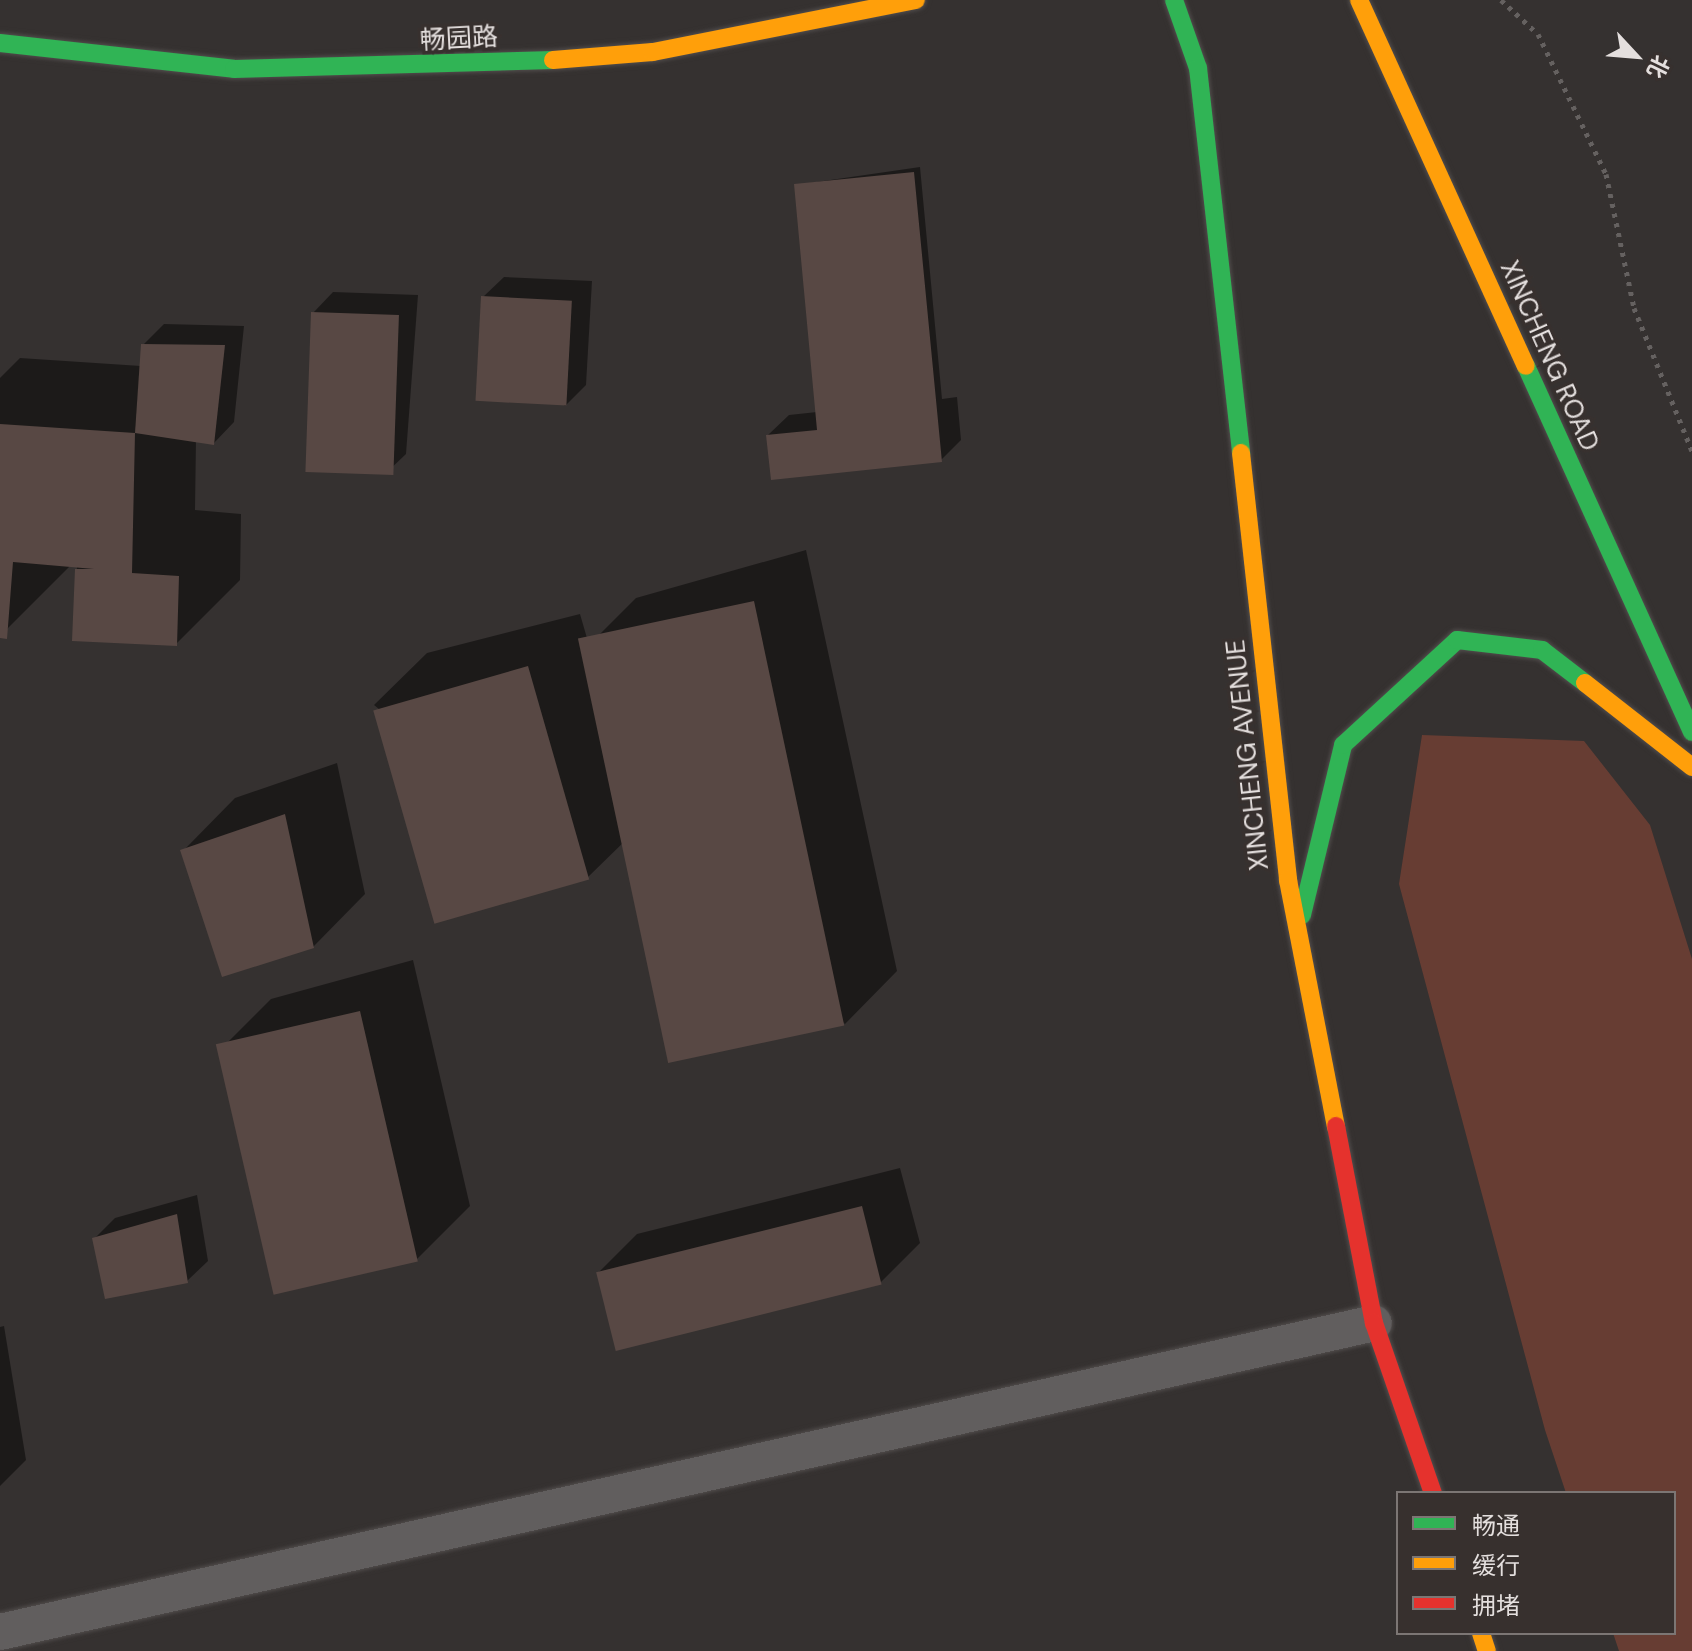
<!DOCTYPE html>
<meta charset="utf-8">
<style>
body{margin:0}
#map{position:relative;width:1692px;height:1651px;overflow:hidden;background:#353130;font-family:"DM Sans","Noto Sans SC",sans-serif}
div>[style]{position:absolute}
.green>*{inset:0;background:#673d33}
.shadow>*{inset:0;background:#0007}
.building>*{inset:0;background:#584844;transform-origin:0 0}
.path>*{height:5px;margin-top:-2.5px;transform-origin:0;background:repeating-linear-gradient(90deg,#656160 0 4px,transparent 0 10px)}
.roads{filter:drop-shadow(0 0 2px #514d4c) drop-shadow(0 0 2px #514d4c)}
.street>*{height:36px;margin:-18px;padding:0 18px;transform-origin:18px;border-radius:18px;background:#615e5e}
.fast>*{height:18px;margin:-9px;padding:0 9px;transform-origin:9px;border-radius:9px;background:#30b455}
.slow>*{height:18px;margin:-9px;padding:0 9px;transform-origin:9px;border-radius:9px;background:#ff9f0a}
.jam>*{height:18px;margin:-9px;padding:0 9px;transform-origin:9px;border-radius:9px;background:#e5322d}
span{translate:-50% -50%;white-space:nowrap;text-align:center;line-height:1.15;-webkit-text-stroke:7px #37302e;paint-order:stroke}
.street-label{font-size:26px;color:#e4dfde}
.legend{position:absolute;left:1396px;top:1491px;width:280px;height:144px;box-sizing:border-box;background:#37302e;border:2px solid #7c7674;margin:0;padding:10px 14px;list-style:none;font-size:24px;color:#e4dfde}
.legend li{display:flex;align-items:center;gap:16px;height:40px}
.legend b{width:40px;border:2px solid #7c7674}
.north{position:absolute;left:1596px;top:16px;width:80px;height:80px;-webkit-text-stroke:6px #37302e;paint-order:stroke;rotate:116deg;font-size:22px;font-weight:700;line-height:32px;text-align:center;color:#e4dfde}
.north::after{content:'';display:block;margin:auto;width:28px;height:36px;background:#e4dfde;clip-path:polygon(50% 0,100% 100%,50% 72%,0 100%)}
</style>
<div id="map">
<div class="green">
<i style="clip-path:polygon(1422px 735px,1584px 741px,1650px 825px,1692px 959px,1692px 1651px,1619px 1651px,1613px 1633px,1674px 1633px,1674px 1493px,1566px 1493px,1545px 1430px,1399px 884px)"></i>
</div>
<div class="shadow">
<i style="clip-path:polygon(920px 167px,942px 399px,957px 397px,961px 440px,941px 460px,768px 435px,789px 415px,817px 412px,796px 185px)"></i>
<i style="clip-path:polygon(504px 277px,592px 281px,586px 385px,565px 406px,483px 297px)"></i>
<i style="clip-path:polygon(333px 292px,418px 295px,406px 454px,385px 474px,313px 313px)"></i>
<i style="clip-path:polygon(164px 324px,244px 326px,234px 422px,214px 443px,196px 440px,195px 510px,241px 514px,240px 580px,176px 644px,74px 639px,77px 566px,71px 565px,0 636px,0 378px,20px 358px,141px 366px,143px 345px)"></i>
<i style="clip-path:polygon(806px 550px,897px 971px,845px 1024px,629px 837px,587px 878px,374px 705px,427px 653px,580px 614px,589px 645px,636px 598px)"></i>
<i style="clip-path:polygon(337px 763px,365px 894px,313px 947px,183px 851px,235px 798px)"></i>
<i style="clip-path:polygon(413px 960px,470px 1206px,417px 1259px,219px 1051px,271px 999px)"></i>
<i style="clip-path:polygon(900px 1168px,920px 1243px,881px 1282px,598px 1273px,637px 1234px)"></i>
<i style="clip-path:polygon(197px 1195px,208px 1261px,187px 1281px,94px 1239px,115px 1218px)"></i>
<i style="clip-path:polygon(4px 1326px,26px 1460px,0 1486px,0 1327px)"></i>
</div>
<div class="building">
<i style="clip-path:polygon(914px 172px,942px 462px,771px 480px,766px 435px,817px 430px,794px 184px)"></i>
<i style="left:481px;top:296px;width:91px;height:105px;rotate:3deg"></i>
<i style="left:311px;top:312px;width:88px;height:160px;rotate:2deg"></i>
<i style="clip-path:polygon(141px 344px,225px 345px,214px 445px,135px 433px)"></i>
<i style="clip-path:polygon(0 424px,135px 433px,132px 573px,179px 576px,177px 646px,72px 641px,75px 569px,94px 569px,13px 562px,7px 639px,0 638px)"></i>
<i style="left:754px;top:601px;width:434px;height:180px;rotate:78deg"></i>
<i style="left:528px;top:666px;width:222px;height:161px;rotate:74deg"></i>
<i style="clip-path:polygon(285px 814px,314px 948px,222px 977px,180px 850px)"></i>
<i style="left:360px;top:1011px;width:257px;height:148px;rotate:77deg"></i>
<i style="left:862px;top:1206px;width:81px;height:274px;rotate:76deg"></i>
<i style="clip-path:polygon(177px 1214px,188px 1283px,105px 1299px,92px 1238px)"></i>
</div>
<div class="path">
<i style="left:1501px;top:0;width:50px;rotate:42.6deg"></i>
<i style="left:1538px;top:34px;width:156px;rotate:64.1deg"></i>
<i style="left:1606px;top:174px;width:137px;rotate:78.2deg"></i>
<i style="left:1634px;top:308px;width:154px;rotate:67.9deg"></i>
</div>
<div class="roads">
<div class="street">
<i style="left:0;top:1632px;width:1408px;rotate:-12.67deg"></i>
</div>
<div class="fast">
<i style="left:1174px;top:0;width:72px;rotate:70.6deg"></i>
<i style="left:1198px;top:68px;width:387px;rotate:83.6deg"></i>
<i style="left:0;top:43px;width:235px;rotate:6.3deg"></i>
<i style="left:234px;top:69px;width:319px;rotate:-1.6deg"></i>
<i style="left:1526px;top:366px;width:402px;rotate:65.6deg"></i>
<i style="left:1302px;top:915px;width:175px;rotate:-76.4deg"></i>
<i style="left:1343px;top:745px;width:155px;rotate:-42.6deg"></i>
<i style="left:1457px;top:640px;width:86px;rotate:6.7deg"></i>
<i style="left:1542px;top:650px;width:54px;rotate:37.5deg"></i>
</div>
<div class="slow">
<i style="left:1359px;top:0;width:402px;rotate:65.5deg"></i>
<i style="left:553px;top:60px;width:100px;rotate:-4.6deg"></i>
<i style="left:653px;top:52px;width:268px;rotate:-11.2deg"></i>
<i style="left:1241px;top:453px;width:430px;rotate:83.7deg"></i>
<i style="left:1288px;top:880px;width:251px;rotate:79deg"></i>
<i style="left:1585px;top:683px;width:136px;rotate:38.1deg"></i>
<i style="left:1481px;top:1633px;width:19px;rotate:72deg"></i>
</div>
<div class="jam">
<i style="left:1336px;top:1126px;width:201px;rotate:79.1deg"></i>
<i style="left:1374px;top:1323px;width:180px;rotate:70.9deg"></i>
</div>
</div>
<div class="street-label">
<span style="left:459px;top:39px;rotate:-3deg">畅园路</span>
<span style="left:1549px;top:356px;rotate:66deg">XINCHENG ROAD</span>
<span style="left:1248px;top:755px;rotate:-96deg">XINCHENG AVENUE</span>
</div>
<ul class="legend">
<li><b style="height:10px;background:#30b455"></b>畅通</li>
<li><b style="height:10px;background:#ff9f0a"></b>缓行</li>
<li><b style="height:10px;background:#e5322d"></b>拥堵</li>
</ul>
<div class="north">北</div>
</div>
